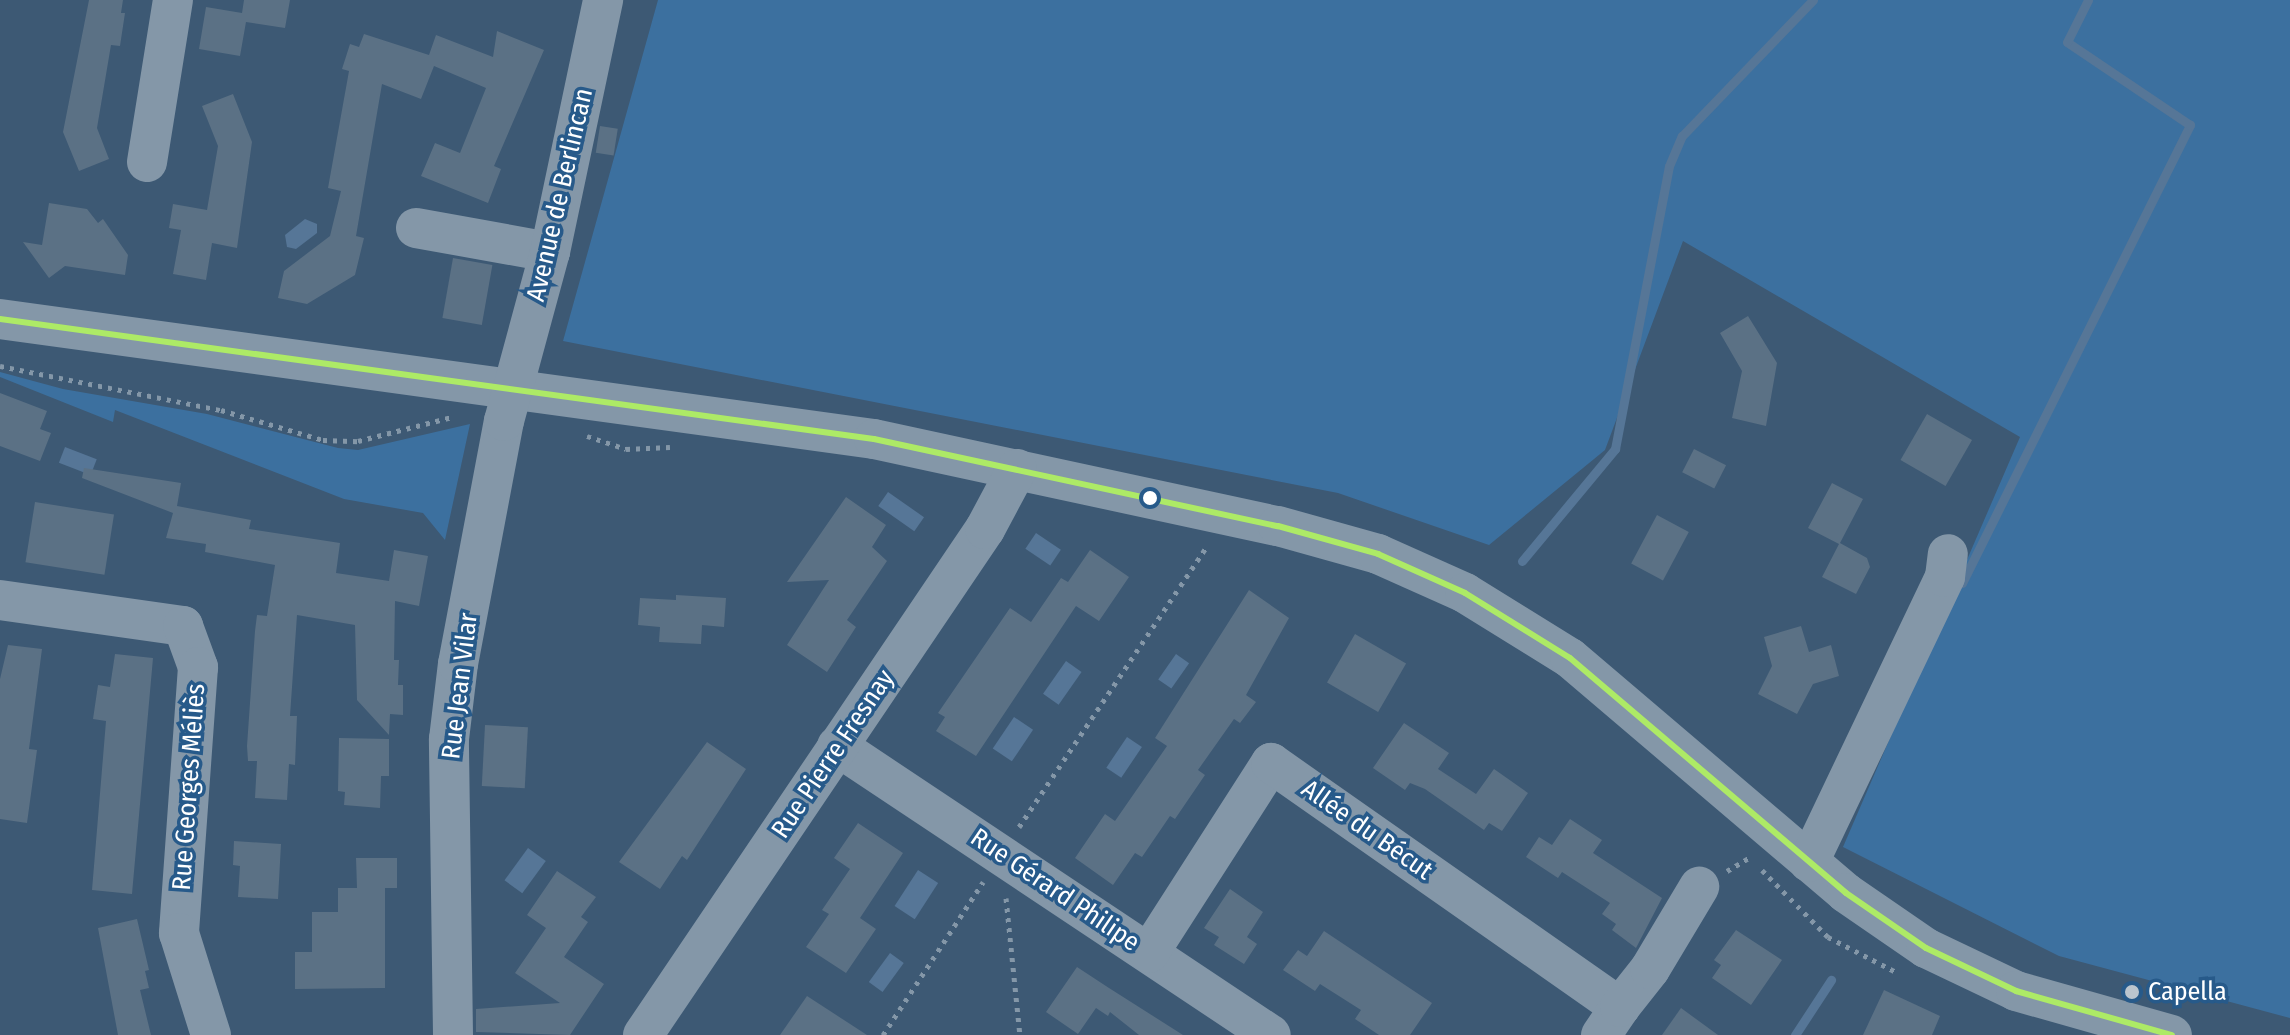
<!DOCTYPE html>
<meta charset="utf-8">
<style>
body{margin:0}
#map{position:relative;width:2290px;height:1035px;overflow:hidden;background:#3d5974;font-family:"Fira Sans Condensed",sans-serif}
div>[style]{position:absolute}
.green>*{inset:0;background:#3c709f}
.water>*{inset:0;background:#567697;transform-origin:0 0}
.stream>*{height:9px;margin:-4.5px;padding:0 4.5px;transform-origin:4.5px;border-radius:4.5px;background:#567697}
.building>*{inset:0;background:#5b7185;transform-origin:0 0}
.path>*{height:5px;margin-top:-2.5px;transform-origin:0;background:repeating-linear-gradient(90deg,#8497a8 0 4px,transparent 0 10px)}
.minor>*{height:40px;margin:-20px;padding:0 20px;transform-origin:20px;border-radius:20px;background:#8497a8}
.bus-1>*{height:6px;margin:-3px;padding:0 3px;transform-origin:3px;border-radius:3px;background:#adea66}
.dots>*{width:22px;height:22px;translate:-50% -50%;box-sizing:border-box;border:4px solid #275a8a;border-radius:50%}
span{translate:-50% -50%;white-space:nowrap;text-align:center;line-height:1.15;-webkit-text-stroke:7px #275a8a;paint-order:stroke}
.street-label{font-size:26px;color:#fff}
.poi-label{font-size:26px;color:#fff}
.left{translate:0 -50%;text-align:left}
</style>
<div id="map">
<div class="green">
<i style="clip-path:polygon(658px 0,2290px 0,2290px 1018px,2059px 956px,1843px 847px,2020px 437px,1683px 241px,1605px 450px,1489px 545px,1338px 493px,563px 341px)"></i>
<i style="clip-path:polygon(0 372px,63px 389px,207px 414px,338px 448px,358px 450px,470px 424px,445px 540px,423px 513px,344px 499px,115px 410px,113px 422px,0 377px)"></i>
</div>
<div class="water">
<i style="clip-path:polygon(305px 219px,317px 224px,317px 233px,296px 249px,287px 247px,285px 235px)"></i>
<i style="left:65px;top:447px;width:34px;height:17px;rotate:21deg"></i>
<i style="left:888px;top:492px;width:44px;height:17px;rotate:35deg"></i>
<i style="left:1036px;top:533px;width:30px;height:19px;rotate:34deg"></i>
<i style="left:1176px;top:654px;width:16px;height:31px;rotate:35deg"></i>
<i style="left:1066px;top:661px;width:19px;height:40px;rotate:35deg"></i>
<i style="left:1014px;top:717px;width:23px;height:38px;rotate:34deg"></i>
<i style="left:1127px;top:737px;width:18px;height:37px;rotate:34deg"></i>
<i style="left:528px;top:848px;width:22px;height:40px;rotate:36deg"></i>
<i style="left:918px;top:870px;width:24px;height:43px;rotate:33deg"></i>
<i style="left:890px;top:953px;width:17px;height:36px;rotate:36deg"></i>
</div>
<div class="stream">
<i style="left:1522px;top:561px;width:146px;rotate:-50.3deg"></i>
<i style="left:1615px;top:449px;width:288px;rotate:-79.2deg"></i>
<i style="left:1669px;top:166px;width:33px;rotate:-67deg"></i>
<i style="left:1682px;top:136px;width:189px;rotate:-46.1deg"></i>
<i style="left:1962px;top:583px;width:512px;rotate:-63.54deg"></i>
<i style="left:2190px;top:125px;width:148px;rotate:-146deg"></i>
<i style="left:2067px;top:42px;width:47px;rotate:-63.4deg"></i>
<i style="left:1795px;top:1035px;width:66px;rotate:-56.8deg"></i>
</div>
<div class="building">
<i style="clip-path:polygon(89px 0,123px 0,121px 13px,125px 13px,120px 46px,111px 45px,97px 128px,109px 159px,79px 171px,63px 132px)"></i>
<i style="clip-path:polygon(244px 0,290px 0,285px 28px,246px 22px,240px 56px,199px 49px,206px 7px,242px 13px)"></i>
<i style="clip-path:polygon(497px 31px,544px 50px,494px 166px,501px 169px,488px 203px,421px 176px,435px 143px,460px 153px,486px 88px,434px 66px,421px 99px,382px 84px,356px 236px,364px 238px,355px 275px,307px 304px,278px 298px,284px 271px,330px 236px,341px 191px,328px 188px,349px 71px,342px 69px,350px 44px,359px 47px,364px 34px,429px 55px,436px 35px,493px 57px)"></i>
<i style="clip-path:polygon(233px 94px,252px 142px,237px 248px,212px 243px,206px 280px,173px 274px,181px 230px,169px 228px,173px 204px,207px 210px,218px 146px,202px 106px)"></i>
<i style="left:600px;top:126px;width:18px;height:27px;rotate:9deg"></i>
<i style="clip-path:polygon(49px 203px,87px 209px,98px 223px,103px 219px,128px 255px,125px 275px,65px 266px,49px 278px,23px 242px,42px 245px)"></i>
<i style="left:453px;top:258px;width:40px;height:61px;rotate:10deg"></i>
<i style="clip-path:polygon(1748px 316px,1777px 363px,1766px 426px,1732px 418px,1742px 371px,1720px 333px)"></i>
<i style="clip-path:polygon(0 393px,47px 411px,40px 429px,51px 433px,40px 461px,0 446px)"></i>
<i style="left:1927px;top:414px;width:52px;height:53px;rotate:30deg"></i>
<i style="left:1694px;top:449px;width:36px;height:26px;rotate:27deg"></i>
<i style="clip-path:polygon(84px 468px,181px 483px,177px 506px,251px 520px,249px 529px,340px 543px,336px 573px,389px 581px,394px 550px,428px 556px,419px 606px,395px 601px,394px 660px,399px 660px,398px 685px,403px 685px,403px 715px,390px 714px,389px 735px,357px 700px,355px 625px,297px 615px,290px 716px,297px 716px,295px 765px,289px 764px,287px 800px,255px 798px,257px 761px,248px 761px,247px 746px,255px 631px,257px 615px,267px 616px,275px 565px,205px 552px,206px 544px,166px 538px,173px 513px,82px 478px)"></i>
<i style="clip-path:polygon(1832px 483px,1863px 499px,1840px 543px,1867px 558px,1870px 567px,1856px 594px,1822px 577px,1839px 544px,1808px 528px)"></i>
<i style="clip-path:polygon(846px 497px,886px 525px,872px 547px,887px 561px,847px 620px,856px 627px,827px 672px,787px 645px,829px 580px,787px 582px)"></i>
<i style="left:35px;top:502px;width:80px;height:61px;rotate:9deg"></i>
<i style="left:1657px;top:515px;width:36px;height:55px;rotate:28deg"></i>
<i style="clip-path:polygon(1090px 550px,1129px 577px,1099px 621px,1076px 606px,976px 756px,936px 731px,945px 717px,938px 713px,1010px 608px,1031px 622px,1061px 578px,1068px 582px)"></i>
<i style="clip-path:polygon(1249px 590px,1289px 618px,1246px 695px,1256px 702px,1240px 723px,1234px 719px,1198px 770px,1205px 775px,1175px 819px,1170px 816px,1142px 857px,1135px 853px,1113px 885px,1075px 858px,1105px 814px,1115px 821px,1167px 746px,1155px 738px)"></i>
<i style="clip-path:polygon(676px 595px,726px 598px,724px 627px,702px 625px,701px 644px,659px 642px,660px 627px,638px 625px,640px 598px,676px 600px)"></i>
<i style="clip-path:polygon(1801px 626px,1809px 652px,1831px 645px,1839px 676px,1813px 684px,1797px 714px,1758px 694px,1772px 666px,1764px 637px)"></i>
<i style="left:1355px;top:634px;width:59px;height:56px;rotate:30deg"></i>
<i style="clip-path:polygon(8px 645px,42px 649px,29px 749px,37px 750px,27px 823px,0 819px,0 679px)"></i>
<i style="clip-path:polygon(115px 654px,153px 658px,132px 894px,92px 890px,106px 721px,93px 719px,98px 685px,110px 687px)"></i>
<i style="clip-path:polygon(1404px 723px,1449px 753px,1438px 769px,1476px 794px,1494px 769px,1528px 793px,1502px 831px,1489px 823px,1484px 830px,1425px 789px,1410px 783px,1405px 790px,1373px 768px)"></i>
<i style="left:485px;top:725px;width:43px;height:61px;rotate:3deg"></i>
<i style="clip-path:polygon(339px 738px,389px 739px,389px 776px,381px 776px,380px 808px,344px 805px,345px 792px,338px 791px)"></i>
<i style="clip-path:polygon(707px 742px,746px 769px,687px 860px,682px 856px,660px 889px,619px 862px)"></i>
<i style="clip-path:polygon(1570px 819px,1602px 840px,1593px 853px,1662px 898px,1636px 948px,1612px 930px,1616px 924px,1602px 914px,1610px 903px,1562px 872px,1558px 878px,1526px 857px,1539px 837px,1552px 845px)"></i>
<i style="clip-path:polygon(858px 823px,903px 853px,860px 918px,876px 929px,846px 973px,806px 947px,829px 914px,822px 910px,850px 869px,834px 858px)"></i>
<i style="clip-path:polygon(234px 841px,281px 844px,278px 899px,238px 897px,240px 866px,233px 865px)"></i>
<i style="clip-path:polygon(356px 858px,397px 858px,397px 888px,385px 888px,385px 988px,295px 989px,295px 952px,312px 952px,312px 912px,338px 912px,338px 888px,357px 888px)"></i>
<i style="clip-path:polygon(557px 871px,596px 897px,581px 917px,588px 922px,564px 957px,604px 984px,570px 1035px,476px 1032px,476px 1009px,560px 1003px,515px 973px,546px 928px,527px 915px)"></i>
<i style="clip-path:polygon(1230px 889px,1263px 912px,1247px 937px,1257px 944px,1244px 964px,1214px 945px,1219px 937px,1204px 928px)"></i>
<i style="clip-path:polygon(137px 919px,149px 970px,145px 971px,149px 988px,140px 990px,151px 1035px,118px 1035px,98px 928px)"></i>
<i style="clip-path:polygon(1736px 930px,1782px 960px,1751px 1005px,1712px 978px,1721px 965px,1714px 960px)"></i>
<i style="clip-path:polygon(1324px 931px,1432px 1003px,1410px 1035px,1379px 1035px,1355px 1019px,1361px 1010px,1320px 984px,1315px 991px,1283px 970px,1298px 950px,1307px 956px)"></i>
<i style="clip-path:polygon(1077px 967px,1109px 988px,1183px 1035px,1139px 1035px,1110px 1012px,1108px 1016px,1096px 1008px,1078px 1034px,1046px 1012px)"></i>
<i style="clip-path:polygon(1884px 990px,1940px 1016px,1932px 1035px,1863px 1035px)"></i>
<i style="clip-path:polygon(807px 996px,867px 1035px,780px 1035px)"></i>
<i style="clip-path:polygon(1681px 1008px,1718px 1035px,1662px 1035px)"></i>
</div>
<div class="path">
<i style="left:0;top:366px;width:225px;rotate:11.3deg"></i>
<i style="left:221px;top:410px;width:106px;rotate:16.4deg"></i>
<i style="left:323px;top:440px;width:35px;rotate:2deg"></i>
<i style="left:358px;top:441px;width:97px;rotate:-14.3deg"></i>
<i style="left:587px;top:436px;width:41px;rotate:18.4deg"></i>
<i style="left:626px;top:449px;width:44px;rotate:-2.6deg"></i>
<i style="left:1019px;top:827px;width:338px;rotate:-56.2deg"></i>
<i style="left:1762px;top:870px;width:94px;rotate:45.4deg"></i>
<i style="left:1828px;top:937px;width:76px;rotate:27.2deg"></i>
<i style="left:1727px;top:871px;width:27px;rotate:-31deg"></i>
<i style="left:1006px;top:898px;width:138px;rotate:84.2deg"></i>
<i style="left:883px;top:1035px;width:183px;rotate:-56.8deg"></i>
</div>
<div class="minor">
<i style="left:147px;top:162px;width:164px;rotate:-80.9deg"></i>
<i style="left:416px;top:228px;width:136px;rotate:10.2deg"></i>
<i style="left:0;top:319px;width:882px;rotate:7.82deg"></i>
<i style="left:874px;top:439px;width:413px;rotate:12.2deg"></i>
<i style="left:1278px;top:526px;width:104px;rotate:15.6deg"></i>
<i style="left:1378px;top:554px;width:95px;rotate:24.1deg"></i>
<i style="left:1465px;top:593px;width:123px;rotate:31.8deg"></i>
<i style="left:1570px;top:658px;width:362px;rotate:40.4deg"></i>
<i style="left:1846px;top:893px;width:97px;rotate:34.5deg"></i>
<i style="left:1926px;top:948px;width:100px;rotate:25.5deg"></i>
<i style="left:2016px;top:991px;width:162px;rotate:15.8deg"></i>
<i style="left:0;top:600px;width:185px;rotate:8.1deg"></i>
<i style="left:183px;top:626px;width:44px;rotate:69.9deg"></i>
<i style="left:198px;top:667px;width:267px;rotate:94.1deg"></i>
<i style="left:179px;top:933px;width:107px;rotate:72.6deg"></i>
<i style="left:837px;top:746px;width:521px;rotate:33.66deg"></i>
<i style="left:1809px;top:862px;width:316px;rotate:-64.5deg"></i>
<i style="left:1945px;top:577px;width:23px;rotate:-83deg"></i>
<i style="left:1149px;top:953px;width:226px;rotate:-57.3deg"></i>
<i style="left:1271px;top:763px;width:426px;rotate:35deg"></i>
<i style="left:1620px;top:1007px;width:34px;rotate:124deg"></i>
<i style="left:1620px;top:1007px;width:48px;rotate:-51.7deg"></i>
<i style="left:1650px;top:969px;width:96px;rotate:-59.1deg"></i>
<i style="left:453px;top:1035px;width:296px;rotate:-90.8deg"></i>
<i style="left:449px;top:739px;width:76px;rotate:-83.2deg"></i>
<i style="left:458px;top:664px;width:247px;rotate:-79.3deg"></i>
<i style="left:504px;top:421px;width:175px;rotate:-74.8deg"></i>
<i style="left:550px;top:252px;width:258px;rotate:-78.1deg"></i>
<i style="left:643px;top:1035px;width:611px;rotate:-55.95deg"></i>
<i style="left:985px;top:529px;width:68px;rotate:-61.9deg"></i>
</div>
<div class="bus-1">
<i style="left:0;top:319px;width:882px;rotate:7.82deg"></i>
<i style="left:874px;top:439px;width:413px;rotate:12.2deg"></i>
<i style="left:1278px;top:526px;width:104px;rotate:15.6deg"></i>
<i style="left:1378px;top:554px;width:95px;rotate:24.1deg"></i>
<i style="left:1465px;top:593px;width:123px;rotate:31.8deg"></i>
<i style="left:1570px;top:658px;width:362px;rotate:40.4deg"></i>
<i style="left:1846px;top:893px;width:97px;rotate:34.5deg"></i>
<i style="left:1926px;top:948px;width:100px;rotate:25.5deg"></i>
<i style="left:2016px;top:991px;width:162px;rotate:15.8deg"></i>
</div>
<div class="dots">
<i style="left:1150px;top:498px;background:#fff"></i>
<i style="left:2132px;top:992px;background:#bbc5ce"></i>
</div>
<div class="street-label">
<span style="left:560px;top:195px;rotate:-77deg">Avenue de Berlincan</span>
<span style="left:460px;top:686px;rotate:-83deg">Rue Jean Vilar</span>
<span style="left:833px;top:754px;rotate:-56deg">Rue Pierre Fresnay</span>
<span style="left:189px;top:787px;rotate:-86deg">Rue Georges Méliès</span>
<span style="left:1367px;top:830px;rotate:35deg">Allée du Bécut</span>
<span style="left:1055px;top:890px;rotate:34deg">Rue Gérard Philipe</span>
</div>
<div class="poi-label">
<span class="left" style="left:2148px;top:992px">Capella</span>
</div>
</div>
